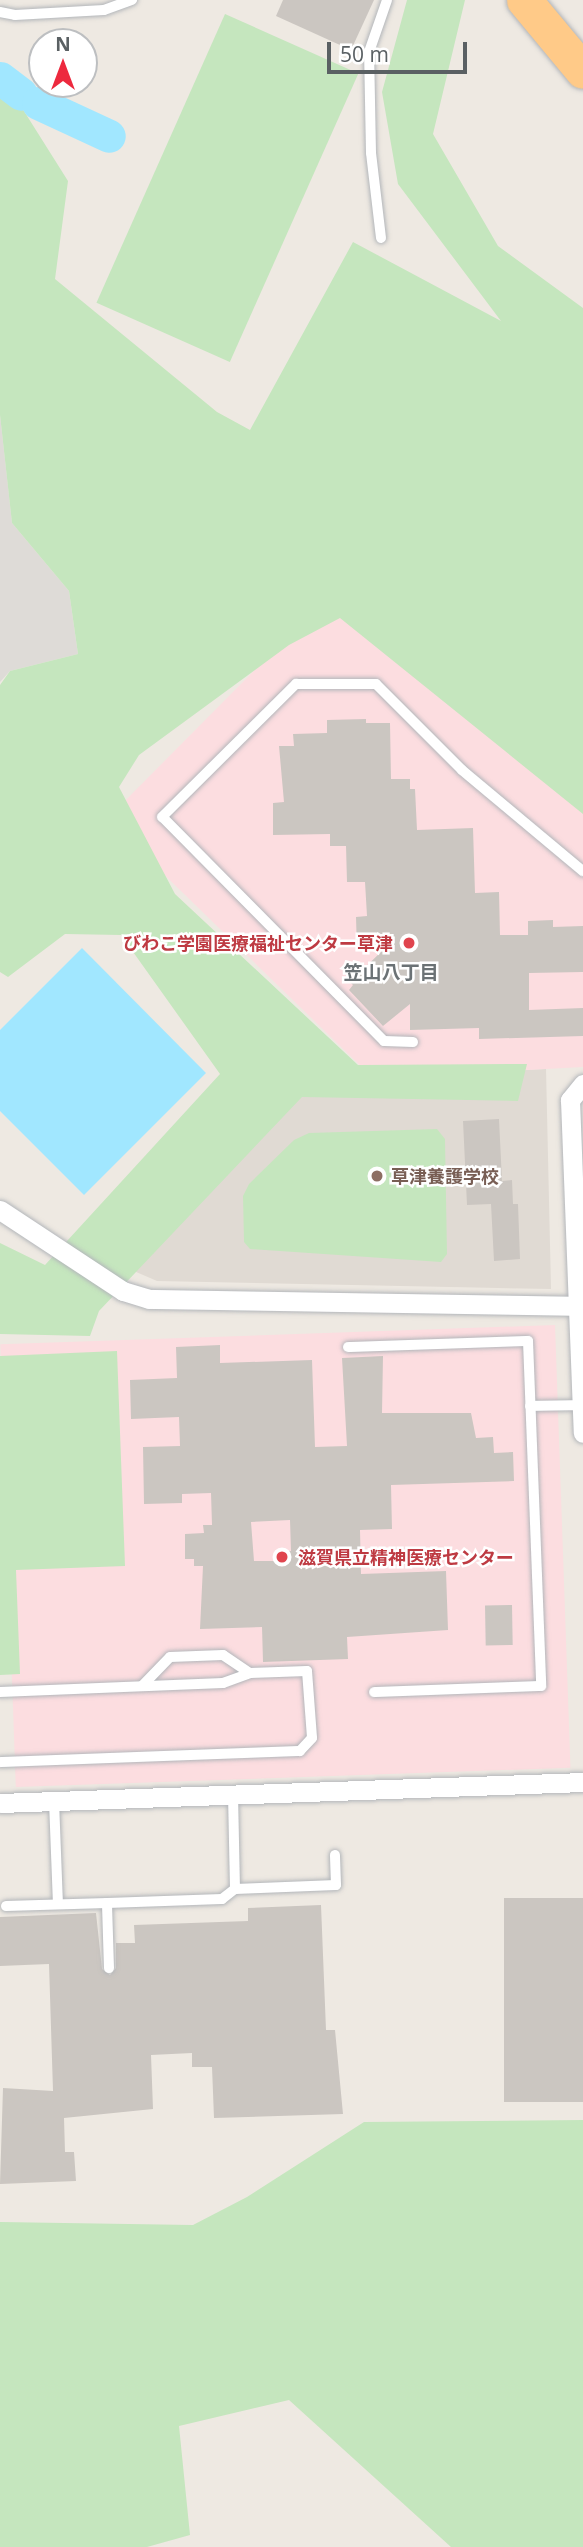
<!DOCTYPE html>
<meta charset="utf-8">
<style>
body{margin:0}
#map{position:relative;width:583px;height:2547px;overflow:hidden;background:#eee9e2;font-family:"Open Sans","Noto Sans JP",sans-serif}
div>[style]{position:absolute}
.industrial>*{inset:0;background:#dedbd7}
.education>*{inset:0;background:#e0dad3}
.medical>*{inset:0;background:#fcdde0;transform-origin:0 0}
.green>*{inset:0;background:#c5e6be;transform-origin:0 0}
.water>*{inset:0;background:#a1e7ff}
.river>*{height:33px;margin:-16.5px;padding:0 16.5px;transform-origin:16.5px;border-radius:16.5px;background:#a1e7ff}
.building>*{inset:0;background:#cbc6c1;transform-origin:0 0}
.roads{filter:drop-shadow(0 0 2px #b3b6ba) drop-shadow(0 0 2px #b3b6ba)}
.lane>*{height:10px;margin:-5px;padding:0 5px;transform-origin:5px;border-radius:5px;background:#fff}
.street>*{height:19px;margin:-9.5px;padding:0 9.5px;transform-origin:9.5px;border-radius:9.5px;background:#fff}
.highway>*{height:35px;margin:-17.5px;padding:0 17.5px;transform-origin:17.5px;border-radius:17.5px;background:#ffca88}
.dots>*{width:19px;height:19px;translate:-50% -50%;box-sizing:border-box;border:4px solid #fff;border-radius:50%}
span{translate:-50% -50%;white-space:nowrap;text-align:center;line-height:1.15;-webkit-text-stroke:5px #fff;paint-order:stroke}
.health-label{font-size:18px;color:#be3a42;font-weight:700}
.right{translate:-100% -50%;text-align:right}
.left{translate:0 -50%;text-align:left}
.education-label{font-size:18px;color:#785e54;font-weight:700}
.neighbourhood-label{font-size:19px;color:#6b7275;font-weight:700}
.north{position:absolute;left:28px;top:28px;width:70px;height:70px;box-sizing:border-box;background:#fff;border:2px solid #bdbfc1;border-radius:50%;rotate:0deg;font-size:19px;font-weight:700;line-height:28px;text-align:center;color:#5a6063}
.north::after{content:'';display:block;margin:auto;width:24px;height:32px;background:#ed293e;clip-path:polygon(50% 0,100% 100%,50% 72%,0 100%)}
.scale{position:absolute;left:327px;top:42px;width:140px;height:32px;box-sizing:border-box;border:4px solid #5a6063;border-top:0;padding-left:9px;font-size:21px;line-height:24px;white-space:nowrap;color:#5a6063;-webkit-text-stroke:5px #fff;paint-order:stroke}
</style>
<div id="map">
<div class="industrial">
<i style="clip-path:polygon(0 415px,12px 523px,69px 591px,78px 654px,10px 671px,0 682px)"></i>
</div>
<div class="education">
<i style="clip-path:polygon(546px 1069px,551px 1289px,157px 1281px,113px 1262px,297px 1089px,373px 1078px)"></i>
</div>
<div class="medical">
<i style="clip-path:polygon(334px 590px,583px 782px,583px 1067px,373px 1078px,107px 819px)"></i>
<i style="left:555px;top:1325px;width:443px;height:555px;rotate:88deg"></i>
</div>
<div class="green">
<i style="clip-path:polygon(407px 0,465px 0,433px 134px,498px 246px,583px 308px,583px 814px,340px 618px,289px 645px,139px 755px,119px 787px,175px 894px,358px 1065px,527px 1064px,518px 1101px,302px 1097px,99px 1311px,90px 1336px,0 1334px,0 1243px,45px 1265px,220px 1074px,121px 935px,65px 934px,8px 977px,0 972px,0 685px,10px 671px,78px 654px,69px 591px,12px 523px,0 415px,0 73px,68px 181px,55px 279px,217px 412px,250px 430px,353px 242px,501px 321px,398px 184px,382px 92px)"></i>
<i style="left:225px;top:14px;width:146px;height:316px;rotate:24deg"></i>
<i style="clip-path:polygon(437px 1129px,445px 1139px,447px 1254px,441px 1262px,250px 1249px,244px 1242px,243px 1196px,249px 1184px,294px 1140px,309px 1133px)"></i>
<i style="clip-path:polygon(117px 1351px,125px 1566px,16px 1570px,20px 1674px,0 1675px,0 1356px)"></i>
<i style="clip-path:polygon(583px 2120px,583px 2547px,451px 2547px,289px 2400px,179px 2426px,190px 2535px,147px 2547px,0 2547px,0 2222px,193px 2225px,247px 2197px,364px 2122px)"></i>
</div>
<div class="water">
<i style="clip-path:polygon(82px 948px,206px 1073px,84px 1195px,0 1111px,0 1030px)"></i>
</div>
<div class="river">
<i style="left:0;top:78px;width:26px;rotate:37deg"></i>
<i style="left:38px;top:103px;width:78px;rotate:24.9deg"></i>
</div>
<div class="building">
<i style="clip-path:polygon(283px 0,374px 0,351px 50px,276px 16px)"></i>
<i style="clip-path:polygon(366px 719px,366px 723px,390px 723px,391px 779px,410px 779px,410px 789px,415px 789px,417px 830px,473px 828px,475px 893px,499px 892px,500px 935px,528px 935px,528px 921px,553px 920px,553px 927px,583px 926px,583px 972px,529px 973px,529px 1010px,583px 1008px,583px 1036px,479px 1039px,479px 1028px,410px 1030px,410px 1004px,383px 1026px,349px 990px,353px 985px,350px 982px,384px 949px,357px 950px,356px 917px,367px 916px,365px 882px,347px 882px,346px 846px,330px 846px,330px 834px,273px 835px,273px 803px,284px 802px,279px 746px,294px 746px,293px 734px,327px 733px,327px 720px)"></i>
<i style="clip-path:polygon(499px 1119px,502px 1181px,512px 1180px,513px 1204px,518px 1204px,520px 1259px,494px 1261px,491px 1204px,467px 1205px,463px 1121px)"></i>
<i style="clip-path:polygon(evenodd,220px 1345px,220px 1363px,312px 1360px,315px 1447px,347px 1446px,342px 1358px,383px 1356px,382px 1413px,471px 1413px,476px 1438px,493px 1437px,494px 1453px,513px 1452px,514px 1481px,391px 1485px,392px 1529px,360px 1530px,361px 1574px,446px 1571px,448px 1630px,347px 1637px,348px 1659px,263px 1662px,262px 1627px,200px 1629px,203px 1566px,194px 1566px,194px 1559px,185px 1559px,185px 1534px,204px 1533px,203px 1525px,212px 1525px,211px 1493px,182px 1494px,182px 1503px,144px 1504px,143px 1447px,180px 1446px,179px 1417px,131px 1419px,130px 1380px,177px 1378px,176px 1347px,220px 1345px,290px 1520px,291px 1551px,283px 1552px,284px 1561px,254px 1561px,251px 1522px,290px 1520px)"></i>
<i style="left:512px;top:1605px;width:40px;height:27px;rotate:89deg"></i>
<i style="left:583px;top:1898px;width:204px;height:79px;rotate:90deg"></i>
<i style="clip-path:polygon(321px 1905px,326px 2030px,335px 2030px,343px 2114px,214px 2118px,212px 2067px,192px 2067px,192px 2053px,151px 2055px,153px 2109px,64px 2118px,65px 2152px,74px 2152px,76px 2181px,0 2184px,3px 2088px,53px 2091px,49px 1964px,0 1966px,0 1917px,96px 1913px,102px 1969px,110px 1975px,116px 1968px,116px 1943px,135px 1943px,134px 1925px,248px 1921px,248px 1908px)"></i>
</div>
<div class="roads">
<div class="lane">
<i style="left:0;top:12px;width:15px;rotate:11deg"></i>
<i style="left:15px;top:15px;width:89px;rotate:-3.2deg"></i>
<i style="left:104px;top:10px;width:30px;rotate:-20deg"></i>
<i style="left:381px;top:238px;width:86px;rotate:-96.7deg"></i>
<i style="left:371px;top:153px;width:101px;rotate:-91.1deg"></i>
<i style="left:369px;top:52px;width:55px;rotate:-70.9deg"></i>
<i style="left:413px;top:1042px;width:29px;rotate:-178deg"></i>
<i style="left:384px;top:1041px;width:315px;rotate:-134.7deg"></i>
<i style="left:162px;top:817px;width:189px;rotate:-44.8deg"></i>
<i style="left:296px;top:684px;width:80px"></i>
<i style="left:376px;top:684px;width:122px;rotate:45deg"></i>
<i style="left:462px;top:770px;width:158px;rotate:39.9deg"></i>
<i style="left:348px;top:1347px;width:180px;rotate:-1.9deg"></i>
<i style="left:528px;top:1341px;width:345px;rotate:87.8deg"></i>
<i style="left:541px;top:1686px;width:167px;rotate:177.9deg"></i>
<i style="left:530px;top:1406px;width:52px;rotate:-1.1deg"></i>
<i style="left:142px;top:1686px;width:40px;rotate:-46deg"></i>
<i style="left:170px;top:1657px;width:53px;rotate:-2.2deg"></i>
<i style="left:223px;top:1655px;width:32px;rotate:34deg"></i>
<i style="left:0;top:1692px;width:223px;rotate:-2.3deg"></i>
<i style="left:223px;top:1683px;width:29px;rotate:-20deg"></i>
<i style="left:250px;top:1673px;width:57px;rotate:-2deg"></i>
<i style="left:307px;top:1671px;width:67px;rotate:85.7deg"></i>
<i style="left:312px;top:1738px;width:18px;rotate:133deg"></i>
<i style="left:300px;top:1751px;width:300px;rotate:177.9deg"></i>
<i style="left:54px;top:1801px;width:103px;rotate:87.8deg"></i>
<i style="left:235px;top:1889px;width:101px;rotate:-2.3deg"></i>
<i style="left:336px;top:1885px;width:30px;rotate:-92deg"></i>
<i style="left:6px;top:1906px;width:101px;rotate:-1.7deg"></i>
<i style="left:109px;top:1968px;width:65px;rotate:-91.8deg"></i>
<i style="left:107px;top:1903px;width:115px;rotate:-2deg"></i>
<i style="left:222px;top:1899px;width:16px;rotate:-38deg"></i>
<i style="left:235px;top:1889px;width:94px;rotate:-91.2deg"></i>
</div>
<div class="street">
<i style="left:583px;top:1084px;width:21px;rotate:129deg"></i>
<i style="left:570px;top:1100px;width:333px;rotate:87.8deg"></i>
<i style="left:0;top:1210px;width:147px;rotate:33.4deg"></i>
<i style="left:123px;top:1291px;width:27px;rotate:17deg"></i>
<i style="left:149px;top:1299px;width:429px;rotate:0.9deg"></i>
<i style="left:0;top:1803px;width:583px;rotate:-2.06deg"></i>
</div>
<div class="highway">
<i style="left:524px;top:0;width:92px;rotate:50.3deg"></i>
</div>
</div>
<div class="dots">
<i style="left:409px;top:943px;background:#e0444e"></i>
<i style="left:377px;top:1176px;background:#8d6e63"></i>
<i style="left:282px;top:1557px;background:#e0444e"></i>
</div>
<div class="health-label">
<span class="right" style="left:393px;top:943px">びわこ学園医療福祉センター草津</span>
<span class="left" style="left:298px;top:1557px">滋賀県立精神医療センター</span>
</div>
<div class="education-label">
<span class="left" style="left:391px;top:1176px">草津養護学校</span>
</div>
<div class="neighbourhood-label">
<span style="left:391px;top:973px">笠山八丁目</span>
</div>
<div class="north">N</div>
<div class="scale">50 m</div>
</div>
